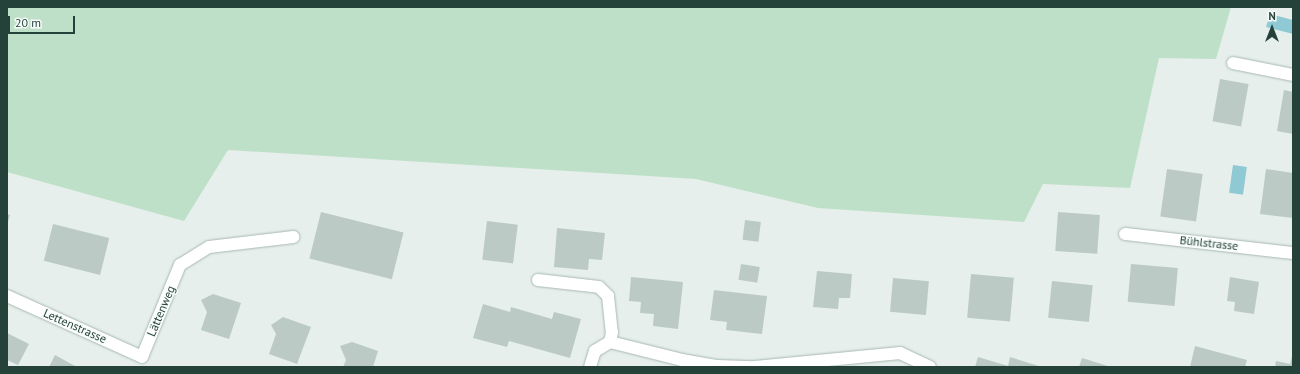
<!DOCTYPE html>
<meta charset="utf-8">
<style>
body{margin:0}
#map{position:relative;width:1300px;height:374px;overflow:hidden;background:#e6efeb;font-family:"PT Sans",sans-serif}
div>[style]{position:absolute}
.green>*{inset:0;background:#bfe0c8}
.water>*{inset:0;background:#8ec9d4;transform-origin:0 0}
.building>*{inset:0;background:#bbcac4;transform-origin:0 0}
.roads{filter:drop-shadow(0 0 1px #a8b8b2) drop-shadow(0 0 1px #a8b8b2)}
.lane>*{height:12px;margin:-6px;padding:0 6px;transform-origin:6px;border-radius:6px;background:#fff}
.street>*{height:12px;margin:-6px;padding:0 6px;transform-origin:6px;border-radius:6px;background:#fff}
span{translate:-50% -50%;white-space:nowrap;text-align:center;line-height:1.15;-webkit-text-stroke:3px #f7fbf9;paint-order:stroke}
.street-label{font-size:12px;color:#24423a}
.frame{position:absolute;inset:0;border:8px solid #24423a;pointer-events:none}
.north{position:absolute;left:1252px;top:8px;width:40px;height:40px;-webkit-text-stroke:3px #f7fbf9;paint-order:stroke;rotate:0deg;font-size:11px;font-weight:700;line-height:16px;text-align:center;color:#24423a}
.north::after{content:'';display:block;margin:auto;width:14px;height:18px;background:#24423a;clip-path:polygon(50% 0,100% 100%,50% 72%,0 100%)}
.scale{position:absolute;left:8px;top:16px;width:67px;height:18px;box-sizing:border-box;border:2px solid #24423a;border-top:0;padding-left:5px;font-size:12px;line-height:14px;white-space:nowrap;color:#24423a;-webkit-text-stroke:3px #f7fbf9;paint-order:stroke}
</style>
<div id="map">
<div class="green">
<i style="clip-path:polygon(7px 7px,1231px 7px,1216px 59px,1159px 58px,1130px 188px,1043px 184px,1024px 222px,818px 208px,696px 179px,228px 150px,184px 221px,7px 172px)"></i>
</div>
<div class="water">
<i style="clip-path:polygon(1270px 14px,1293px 20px,1293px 34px,1266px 27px)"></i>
<i style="left:1233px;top:165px;width:14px;height:28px;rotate:8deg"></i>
</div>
<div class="building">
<i style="left:1220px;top:79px;width:29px;height:43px;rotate:10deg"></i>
<i style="clip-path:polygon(1284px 90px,1293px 92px,1293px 134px,1277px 131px)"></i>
<i style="left:1167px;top:169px;width:36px;height:48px;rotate:8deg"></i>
<i style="clip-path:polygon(1266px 169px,1293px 173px,1293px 218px,1260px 214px)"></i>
<i style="left:321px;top:212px;width:85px;height:48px;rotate:14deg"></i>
<i style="left:1058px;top:212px;width:42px;height:39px;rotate:4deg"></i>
<i style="clip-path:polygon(7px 214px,10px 215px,7px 225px)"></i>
<i style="left:745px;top:220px;width:16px;height:20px;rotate:7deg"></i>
<i style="left:487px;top:221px;width:31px;height:39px;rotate:7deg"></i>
<i style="left:53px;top:224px;width:58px;height:38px;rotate:14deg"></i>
<i style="clip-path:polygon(557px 228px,605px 233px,602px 260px,589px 259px,588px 270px,554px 267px)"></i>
<i style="left:741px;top:264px;width:19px;height:16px;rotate:9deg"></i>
<i style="left:1131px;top:264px;width:47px;height:38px;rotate:5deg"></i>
<i style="clip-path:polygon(817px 271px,852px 274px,850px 298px,839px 298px,838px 309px,813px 307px)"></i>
<i style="left:971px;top:274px;width:43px;height:44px;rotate:5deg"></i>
<i style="clip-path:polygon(631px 277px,683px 282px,678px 329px,653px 326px,654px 314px,640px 313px,641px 302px,629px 301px)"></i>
<i style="clip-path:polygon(1230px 277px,1259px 282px,1254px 314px,1234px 311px,1235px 302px,1227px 301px)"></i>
<i style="left:893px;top:278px;width:36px;height:34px;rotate:5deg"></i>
<i style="left:1052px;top:281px;width:41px;height:37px;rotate:6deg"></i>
<i style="clip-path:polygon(714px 290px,767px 296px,762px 334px,726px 330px,727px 322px,710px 320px)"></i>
<i style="clip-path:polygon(213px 294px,241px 303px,229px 339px,201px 330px,207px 312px,201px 300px)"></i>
<i style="clip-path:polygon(483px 304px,510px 312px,511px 307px,552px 319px,554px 312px,581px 319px,570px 358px,509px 341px,507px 347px,473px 338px)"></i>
<i style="clip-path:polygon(283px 317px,311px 327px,297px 364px,269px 354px,276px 334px,271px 325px)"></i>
<i style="clip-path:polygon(7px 333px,29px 344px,18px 365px,7px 360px)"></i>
<i style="clip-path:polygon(352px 342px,378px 351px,373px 367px,343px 367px,346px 360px,340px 346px)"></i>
<i style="clip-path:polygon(1195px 346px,1247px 360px,1245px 367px,1190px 367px)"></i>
<i style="clip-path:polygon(1293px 353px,1293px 367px,1275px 367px,1276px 361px,1290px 364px)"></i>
<i style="clip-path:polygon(55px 355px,75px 366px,75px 367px,49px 367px)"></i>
<i style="clip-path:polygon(978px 357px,1008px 366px,1010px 357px,1042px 367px,975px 367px)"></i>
<i style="clip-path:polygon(1082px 358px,1111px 367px,1079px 367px)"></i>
</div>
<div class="roads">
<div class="lane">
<i style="left:1233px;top:63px;width:61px;rotate:11.3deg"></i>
<i style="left:142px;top:357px;width:100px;rotate:-67.6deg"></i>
<i style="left:180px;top:265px;width:34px;rotate:-32deg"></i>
<i style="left:209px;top:247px;width:85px;rotate:-6.8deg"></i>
</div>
<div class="street">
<i style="left:1125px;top:234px;width:169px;rotate:6.5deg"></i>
<i style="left:538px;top:280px;width:61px;rotate:6.5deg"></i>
<i style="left:599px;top:287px;width:13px;rotate:45deg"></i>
<i style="left:608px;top:296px;width:36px;rotate:84deg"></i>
<i style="left:612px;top:332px;width:10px;rotate:101deg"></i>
<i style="left:7px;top:296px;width:148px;rotate:24.3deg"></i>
<i style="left:590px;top:367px;width:17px;rotate:-73deg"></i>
<i style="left:595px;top:351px;width:17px;rotate:-31deg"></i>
<i style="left:610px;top:342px;width:74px;rotate:14deg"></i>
<i style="left:682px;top:360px;width:36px;rotate:10deg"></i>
<i style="left:717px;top:366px;width:36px;rotate:2deg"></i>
<i style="left:755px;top:367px;width:146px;rotate:-5.5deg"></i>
<i style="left:900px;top:353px;width:33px;rotate:25deg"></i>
</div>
</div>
<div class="street-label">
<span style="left:1209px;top:243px;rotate:6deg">Bühlstrasse</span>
<span style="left:161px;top:311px;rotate:-67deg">Lättenweg</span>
<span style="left:75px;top:326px;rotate:24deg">Lettenstrasse</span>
</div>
<div class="frame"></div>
<div class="north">N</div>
<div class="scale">20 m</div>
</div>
